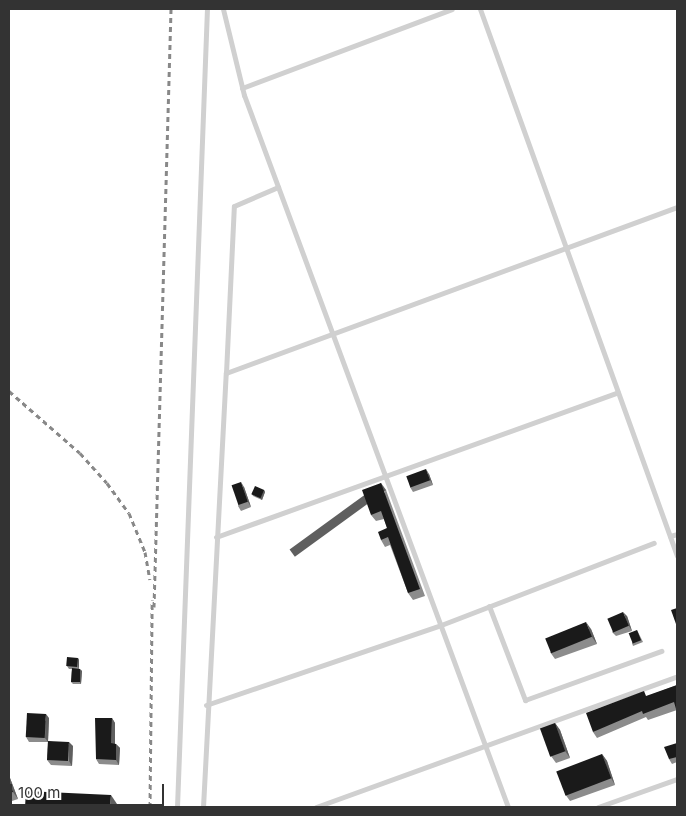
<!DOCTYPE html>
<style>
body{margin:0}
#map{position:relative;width:686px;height:816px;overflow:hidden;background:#fff;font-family:Inter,sans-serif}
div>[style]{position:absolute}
.service>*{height:5px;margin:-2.5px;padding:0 2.5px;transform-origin:2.5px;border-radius:2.5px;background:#d0d0d0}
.rail>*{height:3px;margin-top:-1.5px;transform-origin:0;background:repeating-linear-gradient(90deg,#888 0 5px,transparent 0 9px)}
.wall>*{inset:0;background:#8c8c8c}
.shaded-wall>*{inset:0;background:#5f5f5f;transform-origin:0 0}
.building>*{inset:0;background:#1a1a1a;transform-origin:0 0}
span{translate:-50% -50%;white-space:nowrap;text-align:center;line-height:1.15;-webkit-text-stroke:5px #fff;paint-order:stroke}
.frame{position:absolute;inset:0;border:10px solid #333;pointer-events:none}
.scale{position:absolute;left:10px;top:784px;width:154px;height:22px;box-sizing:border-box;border:2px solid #333;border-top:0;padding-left:6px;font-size:15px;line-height:18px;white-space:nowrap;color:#333;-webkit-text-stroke:4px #fff;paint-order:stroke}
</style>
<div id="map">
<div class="service">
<i style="left:223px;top:9px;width:89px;rotate:76.3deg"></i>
<i style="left:244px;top:95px;width:759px;rotate:69.66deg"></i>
<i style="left:480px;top:9px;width:581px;rotate:70.19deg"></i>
<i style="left:242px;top:88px;width:224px;rotate:-20.6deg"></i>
<i style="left:226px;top:373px;width:167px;rotate:-87.3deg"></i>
<i style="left:234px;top:206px;width:48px;rotate:-23.4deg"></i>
<i style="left:670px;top:536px;width:7px;rotate:-16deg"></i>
<i style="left:216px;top:537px;width:427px;rotate:-19.8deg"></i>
<i style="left:489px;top:606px;width:101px;rotate:69deg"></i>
<i style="left:525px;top:700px;width:145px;rotate:-19.8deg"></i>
<i style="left:206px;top:705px;width:248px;rotate:-18.8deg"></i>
<i style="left:441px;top:625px;width:228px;rotate:-21.1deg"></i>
<i style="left:177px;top:807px;width:799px;rotate:-87.85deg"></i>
<i style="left:203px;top:807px;width:435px;rotate:-87deg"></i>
<i style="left:226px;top:373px;width:481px;rotate:-20.2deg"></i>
<i style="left:316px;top:807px;width:384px;rotate:-19.9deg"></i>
<i style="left:598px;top:807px;width:84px;rotate:-19.5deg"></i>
</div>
<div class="rail">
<i style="left:9px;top:391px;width:94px;rotate:41.1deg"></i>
<i style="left:80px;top:453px;width:40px;rotate:48deg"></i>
<i style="left:107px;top:483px;width:37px;rotate:54deg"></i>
<i style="left:129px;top:513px;width:42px;rotate:67.7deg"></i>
<i style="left:145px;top:552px;width:28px;rotate:80deg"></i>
<i style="left:154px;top:607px;width:598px;rotate:-88.37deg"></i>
<i style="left:150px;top:807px;width:207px;rotate:-89.4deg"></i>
</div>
<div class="wall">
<i style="clip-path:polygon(429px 474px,433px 485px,413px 492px,410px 487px)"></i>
<i style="clip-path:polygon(244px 487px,251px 507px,241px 511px,238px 506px)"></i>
<i style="clip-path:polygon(264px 490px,265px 492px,262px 500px,253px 496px,252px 494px)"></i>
<i style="clip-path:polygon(386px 490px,425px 596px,413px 600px,408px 593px,390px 545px,385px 547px,381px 540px,387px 528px,384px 519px,376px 521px,371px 515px)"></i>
<i style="clip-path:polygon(627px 616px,632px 631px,616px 636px,612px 632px)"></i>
<i style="clip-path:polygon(591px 629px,597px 644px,555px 659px,550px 652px)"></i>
<i style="clip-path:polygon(637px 630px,643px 642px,633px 646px,632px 643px)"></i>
<i style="clip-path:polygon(78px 658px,79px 660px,79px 669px,82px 671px,81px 684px,73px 684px,71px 682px,72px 669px,69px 669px,67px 666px)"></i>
<i style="clip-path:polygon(677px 685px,677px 710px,648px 720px,646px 717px,597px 738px,593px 732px,648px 696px)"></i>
<i style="clip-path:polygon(49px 718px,48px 741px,73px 746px,72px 766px,51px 765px,47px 760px,48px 742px,29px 742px,26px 737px)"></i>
<i style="clip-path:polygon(112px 718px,115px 723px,115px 744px,116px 744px,120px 748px,119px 765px,99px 764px,96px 759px)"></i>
<i style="clip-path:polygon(555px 723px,560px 730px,570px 758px,556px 763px,551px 756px)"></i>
<i style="clip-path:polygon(677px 743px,677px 762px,672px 764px,669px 759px)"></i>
<i style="clip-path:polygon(602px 754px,607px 761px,615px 785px,570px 801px,565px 794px)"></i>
<i style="clip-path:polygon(9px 775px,10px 778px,18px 799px,9px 802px)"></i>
</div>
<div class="shaded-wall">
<i style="clip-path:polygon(426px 469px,429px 474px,433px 485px,430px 480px)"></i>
<i style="clip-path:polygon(241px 482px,244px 487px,251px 507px,248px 502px)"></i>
<i style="left:381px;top:483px;width:9px;height:113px;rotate:54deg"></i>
<i style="clip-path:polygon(264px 490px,265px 492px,262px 500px,260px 498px)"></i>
<i style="clip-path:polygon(623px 612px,627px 616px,632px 631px,629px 626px)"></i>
<i style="clip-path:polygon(586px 622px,591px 629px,597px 644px,592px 637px)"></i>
<i style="clip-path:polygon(78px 658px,79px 660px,79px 669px,78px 666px)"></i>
<i style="clip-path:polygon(80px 669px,82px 671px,81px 684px,80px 682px)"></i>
<i style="clip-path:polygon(46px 714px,49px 718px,48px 742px,45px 738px)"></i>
<i style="clip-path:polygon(112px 718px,115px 723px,115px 748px,111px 743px)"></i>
<i style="clip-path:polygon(555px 723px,560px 730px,570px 758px,565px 751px)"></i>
<i style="clip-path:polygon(69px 742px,73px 746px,72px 766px,69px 761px)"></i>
<i style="clip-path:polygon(116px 744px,120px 748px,119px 765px,116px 760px)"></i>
<i style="clip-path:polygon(602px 754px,607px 761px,615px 785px,611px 778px)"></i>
<i style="clip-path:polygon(9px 775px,10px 778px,18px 799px,13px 792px,9px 780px)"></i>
<i style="clip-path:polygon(111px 795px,117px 804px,117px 807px,110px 807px)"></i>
</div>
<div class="building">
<i style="left:426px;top:469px;width:12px;height:21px;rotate:70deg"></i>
<i style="left:241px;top:482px;width:21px;height:10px;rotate:71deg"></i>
<i style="clip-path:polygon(381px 483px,420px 589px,408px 593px,388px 537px,381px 540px,378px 532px,387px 528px,381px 511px,371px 515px,362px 490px)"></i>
<i style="left:255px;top:486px;width:10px;height:9px;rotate:24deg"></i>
<i style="clip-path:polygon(677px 608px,677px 623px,676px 624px,671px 610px)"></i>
<i style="left:623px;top:612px;width:15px;height:17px;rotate:67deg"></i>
<i style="left:586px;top:622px;width:16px;height:44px;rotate:68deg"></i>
<i style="left:637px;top:630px;width:11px;height:9px;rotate:68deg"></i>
<i style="left:67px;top:657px;width:11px;height:9px;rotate:5deg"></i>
<i style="clip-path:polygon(72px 668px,80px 669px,80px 682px,71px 682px)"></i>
<i style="clip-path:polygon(677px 685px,677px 708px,676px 709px,674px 702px,643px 714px,642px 711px,593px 732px,586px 713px,644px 691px,646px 696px)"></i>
<i style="left:27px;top:713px;width:19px;height:24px;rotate:3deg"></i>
<i style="clip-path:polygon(95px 718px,112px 718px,111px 743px,116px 744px,116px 760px,96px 759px)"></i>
<i style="left:555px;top:723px;width:30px;height:16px;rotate:70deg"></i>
<i style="left:48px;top:741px;width:21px;height:19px;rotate:3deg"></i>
<i style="clip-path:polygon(677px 743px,677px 757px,669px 759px,664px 747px)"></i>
<i style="left:602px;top:754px;width:26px;height:49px;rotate:69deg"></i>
<i style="clip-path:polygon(9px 780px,13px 792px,9px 793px)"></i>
<i style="clip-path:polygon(26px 791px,111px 795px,110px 807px,25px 807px)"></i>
</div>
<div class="frame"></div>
<div class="scale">100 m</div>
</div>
